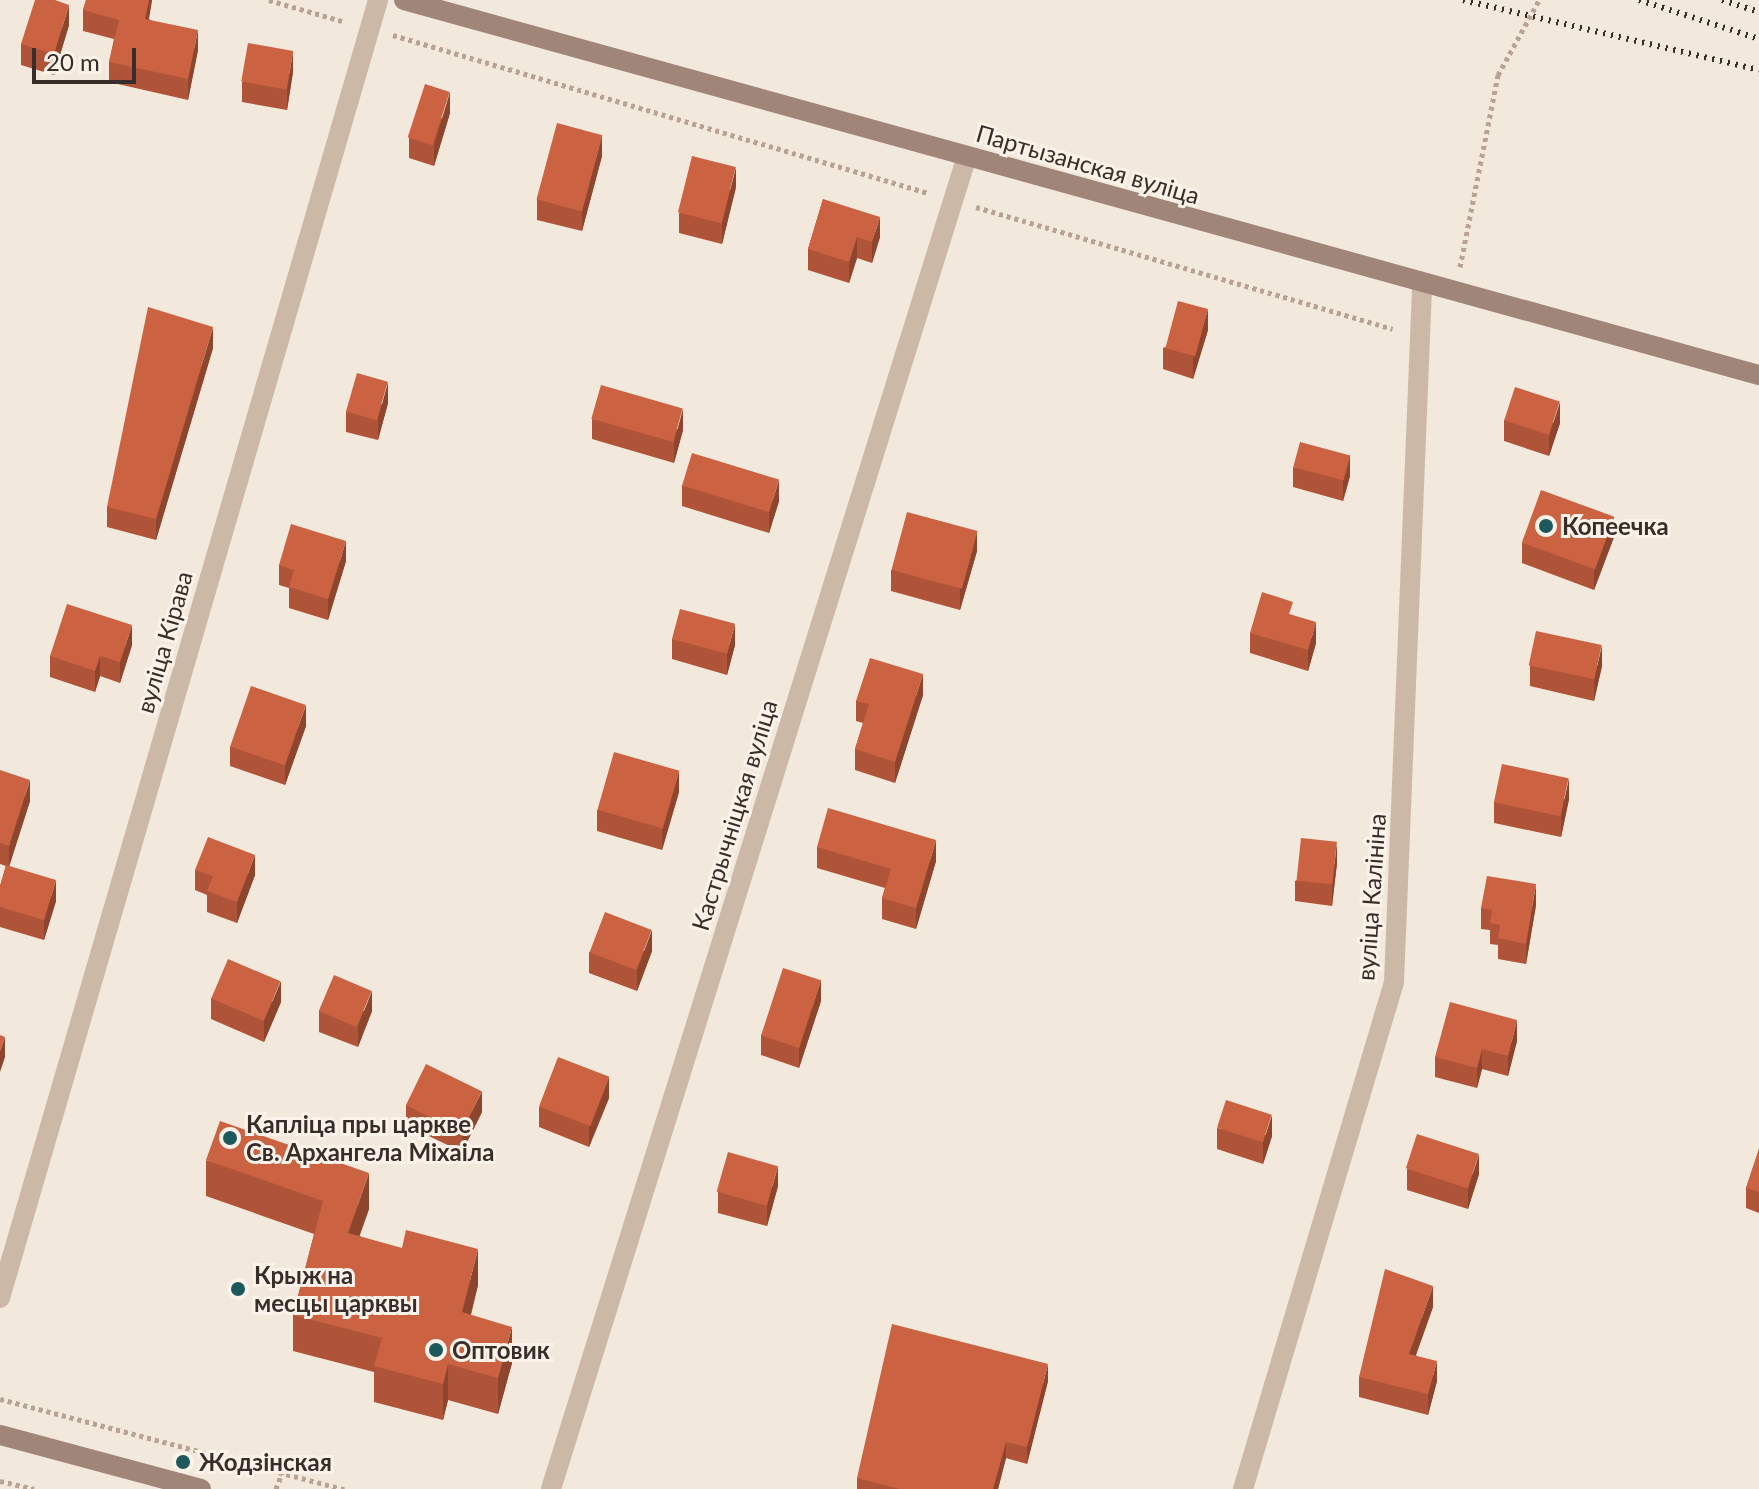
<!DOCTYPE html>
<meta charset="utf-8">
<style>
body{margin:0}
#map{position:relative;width:1759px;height:1489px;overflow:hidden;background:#f3e8dc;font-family:Lato,sans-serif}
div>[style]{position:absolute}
.path>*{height:5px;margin-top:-2.5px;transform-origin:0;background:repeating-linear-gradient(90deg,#b8a291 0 4px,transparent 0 8px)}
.street>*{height:20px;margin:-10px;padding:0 10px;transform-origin:10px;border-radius:10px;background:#ccb8a7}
.secondary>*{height:20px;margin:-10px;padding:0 10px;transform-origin:10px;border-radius:10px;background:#a08679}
.rail>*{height:6px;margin-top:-3px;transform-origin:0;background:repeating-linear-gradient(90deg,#382d28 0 2px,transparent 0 8px)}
.wall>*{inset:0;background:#af5439}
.shaded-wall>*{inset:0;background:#8e452e}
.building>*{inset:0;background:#cb6242;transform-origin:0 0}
.dots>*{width:22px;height:22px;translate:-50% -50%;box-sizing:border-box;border:4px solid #fbf2e9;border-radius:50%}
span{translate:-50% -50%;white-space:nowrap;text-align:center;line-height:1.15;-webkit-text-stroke:6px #fbf2e9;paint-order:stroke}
.street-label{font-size:24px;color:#382d28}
.poi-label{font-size:24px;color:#382d28;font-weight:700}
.left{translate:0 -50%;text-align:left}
.scale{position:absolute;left:32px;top:48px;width:104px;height:36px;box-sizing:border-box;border:4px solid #382d28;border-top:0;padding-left:10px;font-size:24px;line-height:28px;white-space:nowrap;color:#382d28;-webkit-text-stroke:6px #fbf2e9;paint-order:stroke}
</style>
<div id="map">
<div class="path">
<i style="left:269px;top:0;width:79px;rotate:16.1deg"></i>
<i style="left:393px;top:35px;width:558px;rotate:16.45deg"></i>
<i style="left:976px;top:207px;width:434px;rotate:16.3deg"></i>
<i style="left:1460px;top:267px;width:196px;rotate:-78.8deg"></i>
<i style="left:1498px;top:75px;width:85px;rotate:-61.3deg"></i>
<i style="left:0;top:1399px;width:356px;rotate:14.7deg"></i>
<i style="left:0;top:1481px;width:35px;rotate:13deg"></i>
<i style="left:276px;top:1489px;width:17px;rotate:-69deg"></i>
</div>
<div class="street">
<i style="left:0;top:1298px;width:1352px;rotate:-73.76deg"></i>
<i style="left:551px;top:1489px;width:1396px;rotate:-72.67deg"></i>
<i style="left:1243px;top:1489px;width:529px;rotate:-73.41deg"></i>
<i style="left:1394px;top:982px;width:696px;rotate:-87.69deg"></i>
</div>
<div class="secondary">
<i style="left:404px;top:0;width:1406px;rotate:15.47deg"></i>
<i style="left:0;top:1435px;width:208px;rotate:15deg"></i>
</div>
<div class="rail">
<i style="left:1463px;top:0;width:304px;rotate:13.3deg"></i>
<i style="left:1639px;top:0;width:126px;rotate:18deg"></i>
<i style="left:1722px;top:0;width:39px;rotate:18deg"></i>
</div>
<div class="wall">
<i style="clip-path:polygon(86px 0,152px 0,149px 19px,198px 50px,188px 100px,109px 82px,109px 62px,114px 39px,83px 31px,83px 10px)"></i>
<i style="clip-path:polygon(69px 25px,54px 75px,21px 65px,21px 44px)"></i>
<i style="clip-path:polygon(293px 72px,287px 110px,242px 102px,242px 82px)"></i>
<i style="clip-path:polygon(450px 113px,434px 166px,409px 158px,409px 138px)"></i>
<i style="clip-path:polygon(602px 156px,582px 231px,537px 220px,537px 199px)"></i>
<i style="clip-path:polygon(736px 187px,722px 244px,679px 233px,679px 213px)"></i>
<i style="clip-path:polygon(823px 199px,880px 237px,872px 263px,857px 258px,849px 283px,808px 270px,808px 249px)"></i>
<i style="clip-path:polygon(1208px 330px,1193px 379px,1163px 369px,1163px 348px)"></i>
<i style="clip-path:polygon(213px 348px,156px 540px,107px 527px,107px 507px)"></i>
<i style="clip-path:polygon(388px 403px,378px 440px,346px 432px,346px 411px)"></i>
<i style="clip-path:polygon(592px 419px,683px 430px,674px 463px,592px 439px)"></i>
<i style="clip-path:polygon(1504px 420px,1560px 423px,1549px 456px,1504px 441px)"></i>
<i style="clip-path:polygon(1293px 467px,1350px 476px,1343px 501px,1293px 487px)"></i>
<i style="clip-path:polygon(682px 485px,779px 501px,769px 533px,682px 506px)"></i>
<i style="clip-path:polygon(1614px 537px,1594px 590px,1522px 563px,1522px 543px)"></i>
<i style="clip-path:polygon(977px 551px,960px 610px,891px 591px,891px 570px)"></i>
<i style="clip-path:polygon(346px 561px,328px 620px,289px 608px,289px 588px,279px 585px,279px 565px)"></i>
<i style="clip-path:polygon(1293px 615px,1316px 643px,1308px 671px,1250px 653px,1250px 633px)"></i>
<i style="clip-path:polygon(672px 639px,735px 645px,727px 675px,672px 659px)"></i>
<i style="clip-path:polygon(132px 645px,120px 683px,100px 676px,95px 692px,50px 677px,50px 656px)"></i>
<i style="clip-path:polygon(1530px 665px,1602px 666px,1594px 701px,1530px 686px)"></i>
<i style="clip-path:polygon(923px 695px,895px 783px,855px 770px,855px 749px,863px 723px,856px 721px,856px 701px)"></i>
<i style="clip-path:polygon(306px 726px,285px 785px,230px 766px,230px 746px)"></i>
<i style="clip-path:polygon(0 770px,30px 801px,9px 866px,56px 901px,44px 940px,0 927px,0 886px,6px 866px,0 864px)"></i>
<i style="clip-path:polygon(679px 792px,662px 850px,597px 831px,597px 810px)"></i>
<i style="clip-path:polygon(1569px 799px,1561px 837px,1494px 823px,1494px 802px)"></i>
<i style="clip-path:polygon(817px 847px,936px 861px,916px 929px,882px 919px,882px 898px,885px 888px,817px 868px)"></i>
<i style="clip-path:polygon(1337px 863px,1332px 906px,1295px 901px,1295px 881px)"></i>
<i style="clip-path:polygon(195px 870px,255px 875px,237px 923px,207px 912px,207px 895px,195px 890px)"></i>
<i style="clip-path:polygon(1536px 905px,1526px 964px,1498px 959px,1498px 945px,1490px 944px,1490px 930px,1481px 929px,1481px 908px)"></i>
<i style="clip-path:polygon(652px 951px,637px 991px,589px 973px,589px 952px)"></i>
<i style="clip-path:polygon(211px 998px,281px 1002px,264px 1042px,211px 1019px)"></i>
<i style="clip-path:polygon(821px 1001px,799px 1068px,761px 1055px,761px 1035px)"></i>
<i style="clip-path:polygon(319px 1011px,372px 1011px,358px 1047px,319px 1032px)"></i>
<i style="clip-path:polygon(1517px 1041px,1508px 1076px,1482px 1069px,1477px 1088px,1435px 1077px,1435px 1057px)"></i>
<i style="clip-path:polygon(609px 1098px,589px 1147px,539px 1127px,539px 1107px)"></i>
<i style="clip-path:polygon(406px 1105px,482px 1112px,462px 1152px,406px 1125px)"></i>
<i style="clip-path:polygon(1217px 1128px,1272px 1136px,1263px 1164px,1217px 1149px)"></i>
<i style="clip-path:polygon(1759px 1149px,1759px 1213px,1746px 1208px,1746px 1188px)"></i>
<i style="clip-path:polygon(206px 1160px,369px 1209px,359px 1236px,478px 1285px,471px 1315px,512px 1363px,498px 1414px,448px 1400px,443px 1420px,374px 1402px,374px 1372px,293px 1351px,293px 1315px,314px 1234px,206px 1196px)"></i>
<i style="clip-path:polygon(1407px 1169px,1479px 1174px,1468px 1209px,1407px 1190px)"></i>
<i style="clip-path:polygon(778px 1186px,767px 1226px,718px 1213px,718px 1192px)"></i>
<i style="clip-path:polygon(1433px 1307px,1416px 1355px,1437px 1381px,1428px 1415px,1359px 1397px,1359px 1377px)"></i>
<i style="clip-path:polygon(1048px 1381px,1027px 1464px,1006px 1458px,998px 1489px,857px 1489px,857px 1478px)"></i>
</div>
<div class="shaded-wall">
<i style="clip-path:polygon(149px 0,152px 0,145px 39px,145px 19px)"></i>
<i style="clip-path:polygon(69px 5px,69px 25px,54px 75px,54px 54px)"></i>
<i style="clip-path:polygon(198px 30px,198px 50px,188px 100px,188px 79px)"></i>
<i style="clip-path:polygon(293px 51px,293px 72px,287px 110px,287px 90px)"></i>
<i style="clip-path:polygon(450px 92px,450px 113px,434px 166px,434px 145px)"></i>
<i style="clip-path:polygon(602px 135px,602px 156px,582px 231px,582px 211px)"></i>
<i style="clip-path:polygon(736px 167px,736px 187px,722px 244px,722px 223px)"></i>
<i style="clip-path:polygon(880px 217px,880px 237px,872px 263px,872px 242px)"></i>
<i style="clip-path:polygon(857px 237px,857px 258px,849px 283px,849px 262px)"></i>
<i style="clip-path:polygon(1208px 309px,1208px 330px,1193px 379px,1193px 358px)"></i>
<i style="clip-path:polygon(213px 327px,213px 348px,156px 540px,156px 519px)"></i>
<i style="clip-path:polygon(388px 382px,388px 403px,378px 440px,378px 419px)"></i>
<i style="clip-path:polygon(1560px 402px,1560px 423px,1549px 456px,1549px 436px)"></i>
<i style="clip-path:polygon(683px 409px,683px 430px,674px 463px,674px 442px)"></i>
<i style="clip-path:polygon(1350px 455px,1350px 476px,1343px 501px,1343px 480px)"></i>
<i style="clip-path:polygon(779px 480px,779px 501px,769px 533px,769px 512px)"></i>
<i style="clip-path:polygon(1614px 517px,1614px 537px,1594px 590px,1594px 569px)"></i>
<i style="clip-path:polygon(977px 531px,977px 551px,960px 610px,960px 589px)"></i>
<i style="clip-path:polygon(346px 541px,346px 561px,328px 620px,328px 599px)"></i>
<i style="clip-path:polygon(1316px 622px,1316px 643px,1308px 671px,1308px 650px)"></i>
<i style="clip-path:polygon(735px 624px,735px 645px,727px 675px,727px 654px)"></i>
<i style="clip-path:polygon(132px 625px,132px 645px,120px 683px,120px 662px)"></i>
<i style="clip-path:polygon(1602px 645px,1602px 666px,1594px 701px,1594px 680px)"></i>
<i style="clip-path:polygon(100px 656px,100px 676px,95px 692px,95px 671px)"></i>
<i style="clip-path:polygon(923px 674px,923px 695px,895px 783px,895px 762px)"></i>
<i style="clip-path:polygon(306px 705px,306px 726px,285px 785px,285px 764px)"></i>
<i style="clip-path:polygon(679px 771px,679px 792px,662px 850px,662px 829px)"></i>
<i style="clip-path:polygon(1569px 778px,1569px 799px,1561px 837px,1561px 816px)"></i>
<i style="clip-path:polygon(30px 780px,30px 801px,9px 867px,9px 846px)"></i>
<i style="clip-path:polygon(936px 840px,936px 861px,916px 929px,916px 908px)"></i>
<i style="clip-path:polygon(1337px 842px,1337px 863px,1332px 906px,1332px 886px)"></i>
<i style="clip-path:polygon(255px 855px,255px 875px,237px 923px,237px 902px)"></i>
<i style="clip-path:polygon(56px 880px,56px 901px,44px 940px,44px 920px)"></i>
<i style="clip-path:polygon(1536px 884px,1536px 905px,1526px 964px,1526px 944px)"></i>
<i style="clip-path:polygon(652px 930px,652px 951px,637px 991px,637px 970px)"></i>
<i style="clip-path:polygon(821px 980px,821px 1001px,799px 1068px,799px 1048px)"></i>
<i style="clip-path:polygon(281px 981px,281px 1002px,264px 1042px,264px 1021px)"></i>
<i style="clip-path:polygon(372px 991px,372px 1011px,358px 1047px,358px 1026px)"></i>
<i style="clip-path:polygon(1517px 1020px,1517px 1041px,1508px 1076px,1508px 1056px)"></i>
<i style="clip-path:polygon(5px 1037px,5px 1057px,0 1072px,0 1051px)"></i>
<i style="clip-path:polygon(1482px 1049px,1482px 1069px,1477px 1088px,1477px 1068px)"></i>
<i style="clip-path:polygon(609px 1077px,609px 1098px,589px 1147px,589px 1126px)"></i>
<i style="clip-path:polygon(482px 1091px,482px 1112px,462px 1152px,462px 1131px)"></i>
<i style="clip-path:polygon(1272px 1115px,1272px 1136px,1263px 1164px,1263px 1143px)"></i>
<i style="clip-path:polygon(1479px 1154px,1479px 1174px,1468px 1209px,1468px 1189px)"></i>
<i style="clip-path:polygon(778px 1166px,778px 1186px,767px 1226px,767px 1206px)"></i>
<i style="clip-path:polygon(369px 1173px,369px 1209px,348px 1269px,348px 1233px)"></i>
<i style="clip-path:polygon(478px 1249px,478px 1285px,462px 1348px,462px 1312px)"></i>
<i style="clip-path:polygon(1433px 1286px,1433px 1307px,1409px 1374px,1409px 1354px)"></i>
<i style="clip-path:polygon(512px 1327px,512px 1363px,498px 1414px,498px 1378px)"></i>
<i style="clip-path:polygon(1437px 1361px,1437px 1381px,1428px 1415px,1428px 1394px)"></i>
<i style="clip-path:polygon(448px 1364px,448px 1400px,443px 1420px,443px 1384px)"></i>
<i style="clip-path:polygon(1048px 1364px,1048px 1381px,1027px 1464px,1027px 1447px)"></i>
<i style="clip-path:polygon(1006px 1442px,1006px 1458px,998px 1489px,993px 1489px)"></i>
</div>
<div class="building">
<i style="clip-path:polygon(35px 0,55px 0,69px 5px,54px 54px,21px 44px)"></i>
<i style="clip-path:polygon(86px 0,149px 0,145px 19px,198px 30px,188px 79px,109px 62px,119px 20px,83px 10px)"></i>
<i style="left:248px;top:43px;width:46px;height:39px;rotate:10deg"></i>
<i style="left:425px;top:84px;width:26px;height:56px;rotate:18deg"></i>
<i style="left:557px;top:123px;width:47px;height:79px;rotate:15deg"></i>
<i style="left:692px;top:156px;width:45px;height:58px;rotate:14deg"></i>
<i style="clip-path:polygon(823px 199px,880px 217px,872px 242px,857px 237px,849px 262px,808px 249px)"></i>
<i style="left:1178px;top:301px;width:31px;height:49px;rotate:15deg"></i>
<i style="clip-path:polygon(148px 307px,213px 327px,156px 519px,107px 507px)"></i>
<i style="left:357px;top:373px;width:32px;height:40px;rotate:16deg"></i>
<i style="left:601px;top:385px;width:85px;height:35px;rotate:16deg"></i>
<i style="left:1515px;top:387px;width:47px;height:35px;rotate:18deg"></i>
<i style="left:1300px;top:442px;width:52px;height:26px;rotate:15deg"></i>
<i style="left:692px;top:453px;width:91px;height:34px;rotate:17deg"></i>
<i style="left:1541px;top:490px;width:78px;height:56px;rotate:20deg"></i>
<i style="left:907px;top:512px;width:73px;height:60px;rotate:15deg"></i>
<i style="clip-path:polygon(291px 524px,346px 541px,328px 599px,289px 587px,294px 570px,279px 565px)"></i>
<i style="clip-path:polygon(1262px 592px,1293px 602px,1289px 614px,1316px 622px,1308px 650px,1250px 633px)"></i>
<i style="clip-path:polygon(67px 604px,132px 625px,120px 662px,100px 656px,95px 671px,50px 656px)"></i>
<i style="left:680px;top:609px;width:57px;height:31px;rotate:15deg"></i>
<i style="left:1536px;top:631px;width:67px;height:35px;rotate:12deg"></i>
<i style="clip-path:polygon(870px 658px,923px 674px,895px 762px,855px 749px,869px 704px,856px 701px)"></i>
<i style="left:251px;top:686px;width:58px;height:64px;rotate:19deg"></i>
<i style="left:614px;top:752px;width:68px;height:60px;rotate:16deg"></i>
<i style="left:1502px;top:764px;width:68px;height:39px;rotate:12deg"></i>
<i style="clip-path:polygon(0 770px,30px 780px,9px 846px,0 843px)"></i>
<i style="clip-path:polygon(828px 808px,936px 840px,916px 908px,882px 898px,891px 869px,817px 847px)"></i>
<i style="clip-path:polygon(208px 837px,255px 855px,237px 902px,207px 891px,213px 876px,195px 870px)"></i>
<i style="left:1301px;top:838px;width:36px;height:43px;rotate:6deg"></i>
<i style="clip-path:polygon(6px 865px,56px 880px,44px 920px,0 907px,0 886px)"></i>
<i style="clip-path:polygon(1487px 876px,1536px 884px,1526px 944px,1498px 938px,1500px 925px,1490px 923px,1492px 910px,1481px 908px)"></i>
<i style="left:605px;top:912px;width:50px;height:43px;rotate:21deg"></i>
<i style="left:228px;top:959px;width:57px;height:43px;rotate:23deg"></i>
<i style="left:783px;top:968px;width:40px;height:71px;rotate:18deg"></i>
<i style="left:334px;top:975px;width:41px;height:39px;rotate:23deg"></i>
<i style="clip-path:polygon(1450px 1002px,1517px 1020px,1508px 1056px,1482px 1049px,1477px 1068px,1435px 1057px)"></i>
<i style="clip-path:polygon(0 1035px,5px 1037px,0 1051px)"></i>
<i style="left:558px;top:1057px;width:55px;height:53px;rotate:21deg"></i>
<i style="left:426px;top:1064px;width:62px;height:46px;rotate:26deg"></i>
<i style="left:1226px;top:1100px;width:48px;height:29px;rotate:18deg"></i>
<i style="clip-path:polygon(220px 1121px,369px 1173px,348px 1233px,402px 1248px,406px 1230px,478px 1249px,462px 1312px,512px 1327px,498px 1378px,448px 1364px,443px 1384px,374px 1366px,382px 1338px,293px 1315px,323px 1201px,206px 1160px)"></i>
<i style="left:1417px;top:1134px;width:65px;height:36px;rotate:18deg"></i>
<i style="clip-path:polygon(1759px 1149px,1759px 1192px,1746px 1188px)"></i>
<i style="left:728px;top:1152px;width:52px;height:41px;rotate:16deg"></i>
<i style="clip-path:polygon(1385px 1269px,1433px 1286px,1409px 1354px,1437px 1361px,1428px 1394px,1359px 1377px)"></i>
<i style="clip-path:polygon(892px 1324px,1048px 1364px,1027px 1447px,1006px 1442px,993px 1489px,900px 1489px,857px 1478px)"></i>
</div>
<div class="dots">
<i style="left:1546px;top:526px;background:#1c585c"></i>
<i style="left:230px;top:1138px;background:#1c585c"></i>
<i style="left:238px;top:1289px;background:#1c585c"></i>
<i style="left:436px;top:1350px;background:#1c585c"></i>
<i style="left:183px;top:1462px;background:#1c585c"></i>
</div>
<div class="street-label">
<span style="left:1088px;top:164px;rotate:16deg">Партызанская вуліца</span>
<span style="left:164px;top:642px;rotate:-74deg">вуліца Кірава</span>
<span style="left:734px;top:815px;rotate:-73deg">Кастрычніцкая вуліца</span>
<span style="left:1371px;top:897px;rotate:-86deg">вуліца Калініна</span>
</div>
<div class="poi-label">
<span class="left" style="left:1562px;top:526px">Копеечка</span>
<span class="left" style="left:246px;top:1138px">Капліца пры царкве<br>Св. Архангела Міхаіла</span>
<span class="left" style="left:254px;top:1289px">Крыж на<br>месцы царквы</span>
<span class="left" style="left:452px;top:1350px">Оптовик</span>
<span class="left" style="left:199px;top:1462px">Жодзінская</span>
</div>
<div class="scale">20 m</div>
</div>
